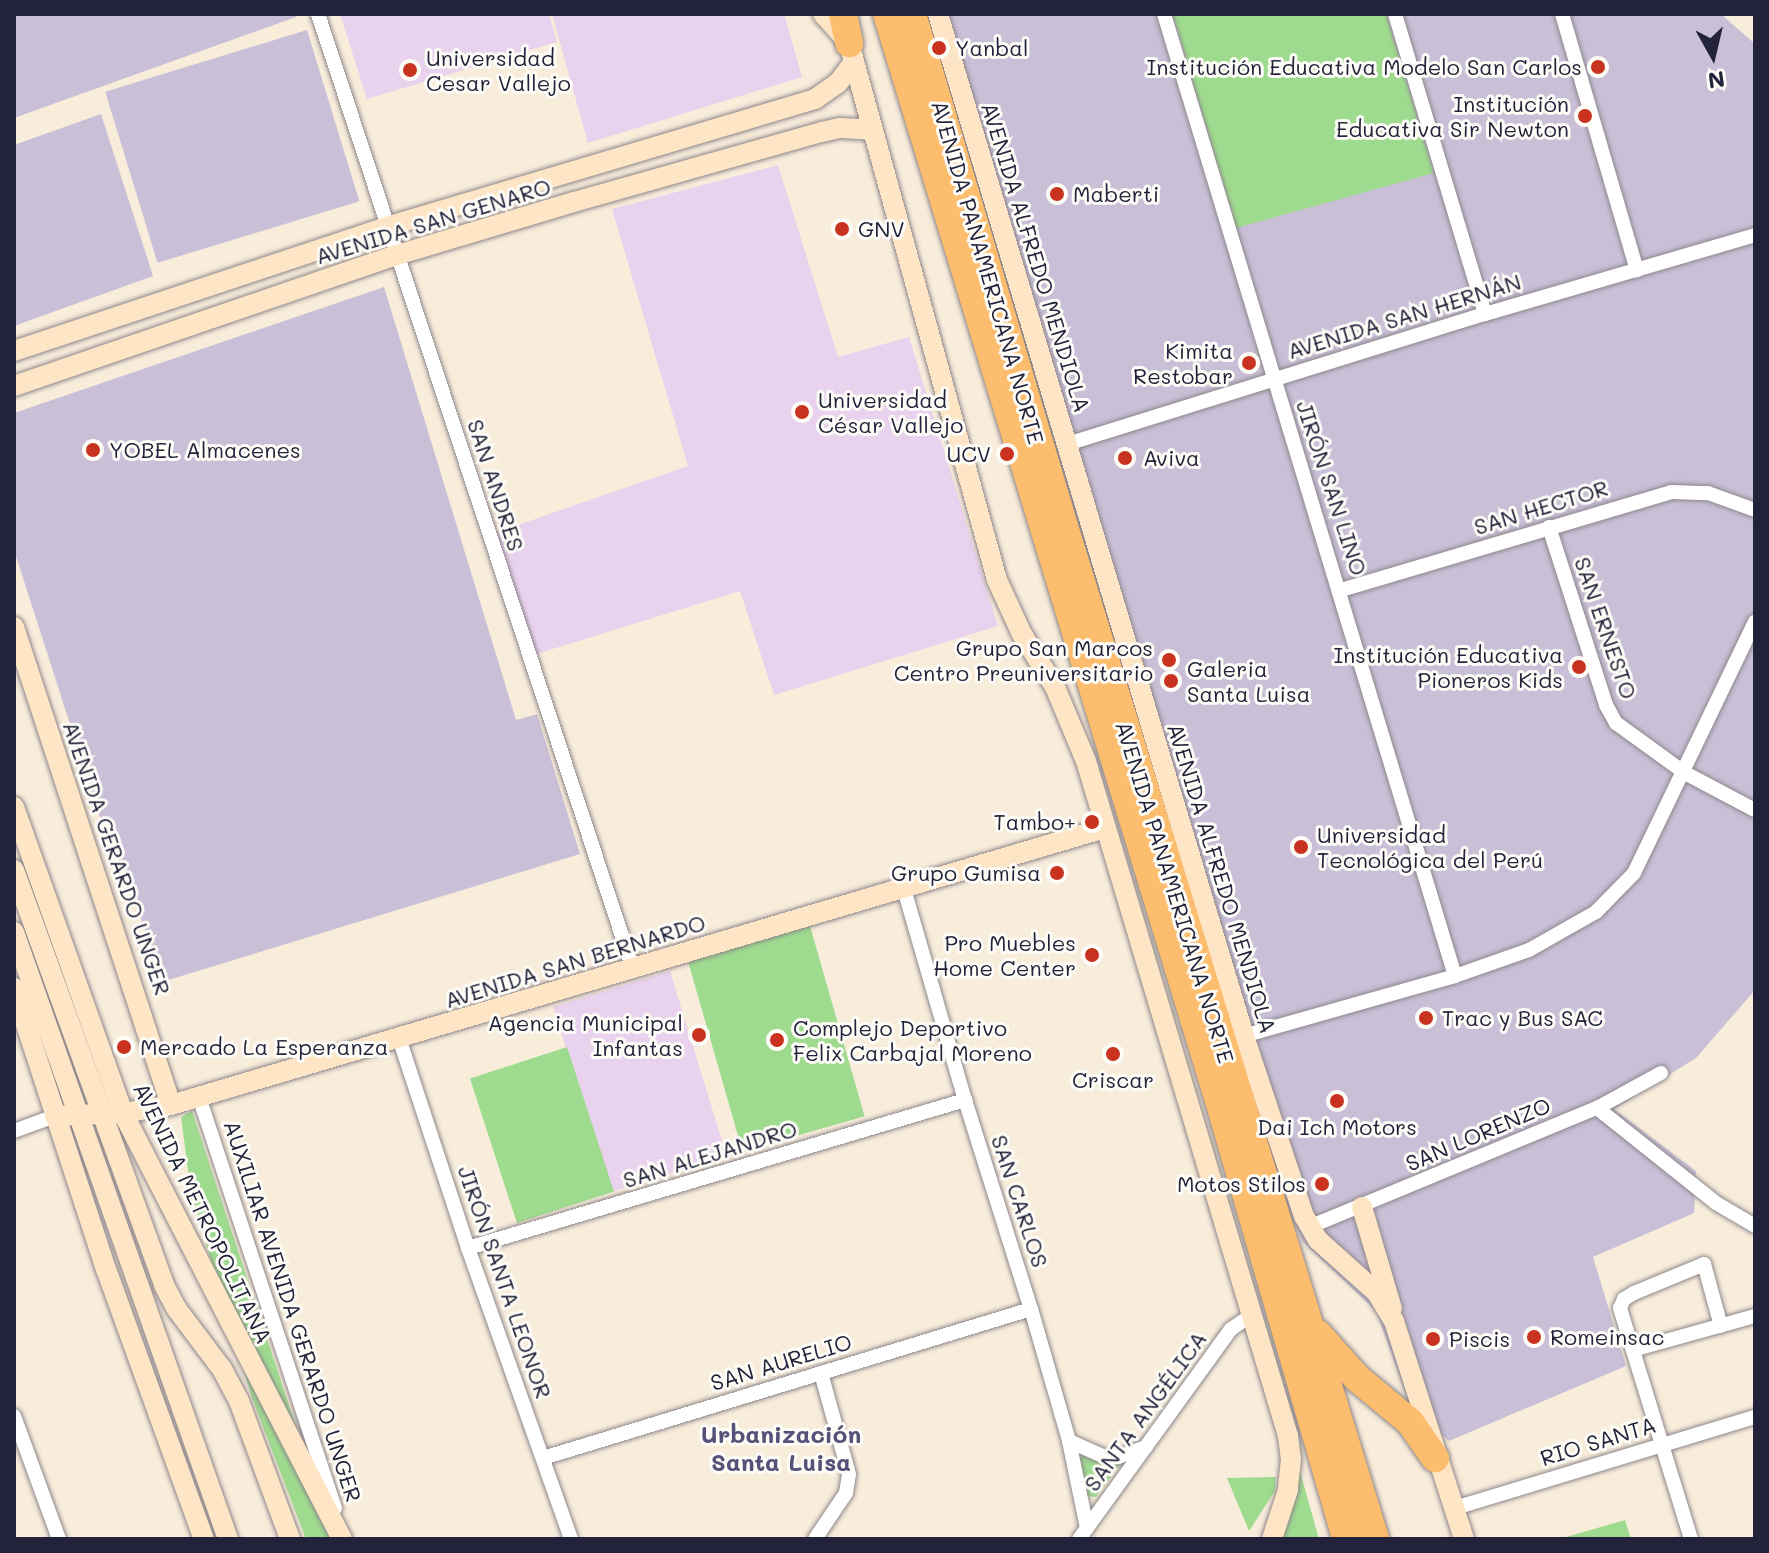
<!DOCTYPE html>
<meta charset="utf-8">
<style>
body{margin:0}
#map{position:relative;width:1769px;height:1553px;overflow:hidden;background:#f8ecdb;font-family:Mali,sans-serif}
div>[style]{position:absolute}
.built>*{inset:0;background:#e9d2ed;transform-origin:0 0}
.industrial>*{inset:0;background:#c9bfd7;transform-origin:0 0}
.green>*{inset:0;background:#9fdb8f;transform-origin:0 0}
.roads{filter:drop-shadow(0 0 2px #8d878b) drop-shadow(0 0 2px #8d878b)}
.street>*{height:14px;margin:-7px;padding:0 7px;transform-origin:7px;border-radius:7px;background:#fff}
.secondary>*{height:20px;margin:-10px;padding:0 10px;transform-origin:10px;border-radius:10px;background:#fee5c5}
.highway>*{height:28px;margin:-14px;padding:0 14px;transform-origin:14px;border-radius:14px;background:#fcbd6e}
.dots>*{width:22px;height:22px;translate:-50% -50%;box-sizing:border-box;border:4px solid #fdfcf7;border-radius:50%}
span{translate:-50% -50%;white-space:nowrap;text-align:center;line-height:1.15;-webkit-text-stroke:6px #fdfcf7;paint-order:stroke}
.poi-label{font-size:22px;color:#22223b}
.left{translate:0 -50%;text-align:left}
.right{translate:-100% -50%;text-align:right}
.street-label{font-size:22px;color:#22223b}
.neighbourhood-label{font-size:24px;color:#555279;font-weight:700}
.frame{position:absolute;inset:0;border:16px solid #22223b;pointer-events:none}
.north{position:absolute;left:1673px;top:16px;width:80px;height:80px;-webkit-text-stroke:6px #fdfcf7;paint-order:stroke;rotate:172deg;font-size:22px;font-weight:700;line-height:32px;text-align:center;color:#22223b}
.north::after{content:'';display:block;margin:auto;width:28px;height:36px;background:#22223b;clip-path:polygon(50% 0,100% 100%,50% 72%,0 100%)}
</style>
<div id="map">
<div class="built">
<i style="clip-path:polygon(340px 14px,549px 14px,557px 42px,367px 99px)"></i>
<i style="clip-path:polygon(552px 14px,784px 14px,802px 77px,588px 143px)"></i>
<i style="clip-path:polygon(778px 165px,838px 357px,909px 337px,998px 626px,774px 695px,740px 591px,530px 656px,489px 535px,688px 466px,612px 209px)"></i>
<i style="left:670px;top:971px;width:194px;height:122px;rotate:73deg"></i>
</div>
<div class="industrial">
<i style="clip-path:polygon(14px 14px,295px 14px,296px 17px,14px 118px)"></i>
<i style="clip-path:polygon(929px 14px,1721px 14px,1755px 44px,1755px 990px,1696px 1058px,1614px 1109px,1696px 1171px,1694px 1213px,1593px 1257px,1626px 1366px,1449px 1441px,1411px 1408px,1376px 1311px,1302px 1241px,1205px 950px)"></i>
<i style="left:307px;top:30px;width:179px;height:211px;rotate:73deg"></i>
<i style="clip-path:polygon(101px 114px,153px 276px,14px 326px,14px 145px)"></i>
<i style="clip-path:polygon(384px 287px,516px 720px,537px 714px,580px 854px,165px 981px,111px 841px,108px 842px,14px 550px,14px 413px)"></i>
</div>
<div class="green">
<i style="clip-path:polygon(1173px 14px,1386px 14px,1434px 173px,1236px 228px)"></i>
<i style="left:810px;top:926px;width:198px;height:127px;rotate:74deg"></i>
<i style="left:567px;top:1047px;width:152px;height:102px;rotate:72deg"></i>
<i style="clip-path:polygon(192px 1111px,333px 1539px,306px 1539px,252px 1398px,191px 1193px,181px 1117px)"></i>
<i style="clip-path:polygon(1085px 1455px,1121px 1463px,1096px 1497px,1087px 1496px,1079px 1458px)"></i>
<i style="clip-path:polygon(1297px 1461px,1319px 1539px,1277px 1539px)"></i>
<i style="clip-path:polygon(1276px 1477px,1275px 1491px,1249px 1531px,1227px 1478px)"></i>
<i style="clip-path:polygon(1625px 1520px,1631px 1539px,1559px 1539px)"></i>
</div>
<div class="roads">
<div class="street">
<i style="left:318px;top:14px;width:1006px;rotate:71.75deg"></i>
<i style="left:1164px;top:14px;width:1005px;rotate:73.17deg"></i>
<i style="left:1395px;top:14px;width:313px;rotate:73.3deg"></i>
<i style="left:1562px;top:14px;width:267px;rotate:73.7deg"></i>
<i style="left:1067px;top:444px;width:438px;rotate:-17.3deg"></i>
<i style="left:1485px;top:314px;width:281px;rotate:-16.3deg"></i>
<i style="left:1549px;top:527px;width:187px;rotate:72.2deg"></i>
<i style="left:1606px;top:705px;width:21px;rotate:61deg"></i>
<i style="left:1616px;top:723px;width:85px;rotate:35.9deg"></i>
<i style="left:1685px;top:773px;width:79px;rotate:27.9deg"></i>
<i style="left:1341px;top:590px;width:344px;rotate:-16.5deg"></i>
<i style="left:1671px;top:492px;width:37px;rotate:2deg"></i>
<i style="left:1708px;top:493px;width:50px;rotate:19.9deg"></i>
<i style="left:904px;top:889px;width:220px;rotate:73.9deg"></i>
<i style="left:965px;top:1100px;width:219px;rotate:72.5deg"></i>
<i style="left:1031px;top:1309px;width:137px;rotate:73.9deg"></i>
<i style="left:1069px;top:1441px;width:89px;rotate:78.3deg"></i>
<i style="left:399px;top:1038px;width:221px;rotate:71.8deg"></i>
<i style="left:468px;top:1248px;width:309px;rotate:70.5deg"></i>
<i style="left:1236px;top:1038px;width:228px;rotate:-15.8deg"></i>
<i style="left:1455px;top:976px;width:78px;rotate:-19.4deg"></i>
<i style="left:1529px;top:950px;width:77px;rotate:-29.6deg"></i>
<i style="left:1596px;top:912px;width:54px;rotate:-45.7deg"></i>
<i style="left:1634px;top:873px;width:279px;rotate:-64.3deg"></i>
<i style="left:199px;top:1097px;width:433px;rotate:71.7deg"></i>
<i style="left:1597px;top:1108px;width:152px;rotate:38.6deg"></i>
<i style="left:1716px;top:1203px;width:45px;rotate:30.5deg"></i>
<i style="left:14px;top:1131px;width:44px;rotate:-20.1deg"></i>
<i style="left:1309px;top:1227px;width:312px;rotate:-22.5deg"></i>
<i style="left:1597px;top:1108px;width:73px;rotate:-28.7deg"></i>
<i style="left:468px;top:1248px;width:519px;rotate:-16.58deg"></i>
<i style="left:1633px;top:1350px;width:127px;rotate:-15.6deg"></i>
<i style="left:14px;top:1416px;width:131px;rotate:69.9deg"></i>
<i style="left:1069px;top:1441px;width:39px;rotate:24deg"></i>
<i style="left:1105px;top:1457px;width:13px"></i>
<i style="left:1118px;top:1457px;width:30px;rotate:-20deg"></i>
<i style="left:543px;top:1458px;width:510px;rotate:-16.98deg"></i>
<i style="left:1455px;top:1508px;width:313px;rotate:-16.9deg"></i>
<i style="left:815px;top:1539px;width:55px;rotate:-56deg"></i>
<i style="left:846px;top:1493px;width:19px;rotate:-81deg"></i>
<i style="left:849px;top:1474px;width:105px;rotate:-105.5deg"></i>
<i style="left:1079px;top:1539px;width:259px;rotate:-54.1deg"></i>
<i style="left:1231px;top:1329px;width:25px;rotate:-34deg"></i>
<i style="left:1691px;top:1539px;width:242px;rotate:-107.1deg"></i>
<i style="left:1620px;top:1308px;width:10px;rotate:-66deg"></i>
<i style="left:1624px;top:1299px;width:12px;rotate:-31deg"></i>
<i style="left:1634px;top:1293px;width:76px;rotate:-22.5deg"></i>
<i style="left:1704px;top:1264px;width:64px;rotate:74.7deg"></i>
</div>
<div class="secondary">
<i style="left:823px;top:14px;width:39px;rotate:48deg"></i>
<i style="left:849px;top:43px;width:557px;rotate:74.59deg"></i>
<i style="left:997px;top:580px;width:60px;rotate:65.2deg"></i>
<i style="left:1022px;top:634px;width:62px;rotate:58.1deg"></i>
<i style="left:1055px;top:687px;width:80px;rotate:67.3deg"></i>
<i style="left:1086px;top:761px;width:705px;rotate:73.34deg"></i>
<i style="left:1288px;top:1436px;width:23px;rotate:83deg"></i>
<i style="left:1291px;top:1459px;width:31px;rotate:96deg"></i>
<i style="left:1288px;top:1490px;width:52px;rotate:108.1deg"></i>
<i style="left:938px;top:14px;width:1067px;rotate:73.33deg"></i>
<i style="left:1244px;top:1036px;width:190px;rotate:71.6deg"></i>
<i style="left:1304px;top:1216px;width:28px;rotate:60deg"></i>
<i style="left:1318px;top:1240px;width:79px;rotate:41.9deg"></i>
<i style="left:1377px;top:1293px;width:33px;rotate:59deg"></i>
<i style="left:1394px;top:1321px;width:229px;rotate:72.2deg"></i>
<i style="left:14px;top:351px;width:392px;rotate:-18.4deg"></i>
<i style="left:386px;top:227px;width:448px;rotate:-16.6deg"></i>
<i style="left:815px;top:99px;width:28px;rotate:-35deg"></i>
<i style="left:838px;top:83px;width:26px;rotate:-53deg"></i>
<i style="left:14px;top:386px;width:405px;rotate:-18.9deg"></i>
<i style="left:397px;top:255px;width:185px;rotate:-16.7deg"></i>
<i style="left:574px;top:202px;width:258px;rotate:-15.8deg"></i>
<i style="left:822px;top:132px;width:18px;rotate:-13deg"></i>
<i style="left:840px;top:128px;width:33px;rotate:3deg"></i>
<i style="left:14px;top:627px;width:503px;rotate:71.82deg"></i>
<i style="left:14px;top:807px;width:325px;rotate:70.4deg"></i>
<i style="left:123px;top:1113px;width:479px;rotate:62.8deg"></i>
<i style="left:14px;top:870px;width:441px;rotate:70.1deg"></i>
<i style="left:164px;top:1285px;width:26px;rotate:62deg"></i>
<i style="left:176px;top:1308px;width:76px;rotate:53deg"></i>
<i style="left:222px;top:1369px;width:36px;rotate:62deg"></i>
<i style="left:239px;top:1401px;width:147px;rotate:69.7deg"></i>
<i style="left:14px;top:932px;width:644px;rotate:70.58deg"></i>
<i style="left:14px;top:988px;width:296px;rotate:71.9deg"></i>
<i style="left:106px;top:1269px;width:287px;rotate:70.1deg"></i>
<i style="left:55px;top:1116px;width:68px;rotate:-2.5deg"></i>
<i style="left:123px;top:1113px;width:49px;rotate:-9.5deg"></i>
<i style="left:171px;top:1105px;width:974px;rotate:-16.52deg"></i>
<i style="left:1362px;top:1207px;width:106px;rotate:73.6deg"></i>
</div>
<div class="highway">
<i style="left:843px;top:14px;width:30px;rotate:78deg"></i>
<i style="left:887px;top:14px;width:1140px;rotate:73.01deg"></i>
<i style="left:1220px;top:1104px;width:453px;rotate:73.8deg"></i>
<i style="left:912px;top:14px;width:534px;rotate:73.47deg"></i>
<i style="left:1064px;top:526px;width:1060px;rotate:72.93deg"></i>
<i style="left:1318px;top:1334px;width:59px;rotate:48.4deg"></i>
<i style="left:1357px;top:1378px;width:69px;rotate:39.7deg"></i>
<i style="left:1410px;top:1422px;width:44px;rotate:55.2deg"></i>
</div>
</div>
<div class="dots">
<i style="left:939px;top:48px;background:#c8321e"></i>
<i style="left:1598px;top:67px;background:#c8321e"></i>
<i style="left:410px;top:70px;background:#c8321e"></i>
<i style="left:1585px;top:116px;background:#c8321e"></i>
<i style="left:1057px;top:194px;background:#c8321e"></i>
<i style="left:842px;top:229px;background:#c8321e"></i>
<i style="left:1249px;top:363px;background:#c8321e"></i>
<i style="left:802px;top:412px;background:#c8321e"></i>
<i style="left:93px;top:450px;background:#c8321e"></i>
<i style="left:1007px;top:454px;background:#c8321e"></i>
<i style="left:1125px;top:458px;background:#c8321e"></i>
<i style="left:1169px;top:660px;background:#c8321e"></i>
<i style="left:1579px;top:667px;background:#c8321e"></i>
<i style="left:1171px;top:681px;background:#c8321e"></i>
<i style="left:1092px;top:822px;background:#c8321e"></i>
<i style="left:1301px;top:847px;background:#c8321e"></i>
<i style="left:1057px;top:873px;background:#c8321e"></i>
<i style="left:1092px;top:955px;background:#c8321e"></i>
<i style="left:1426px;top:1018px;background:#c8321e"></i>
<i style="left:699px;top:1035px;background:#c8321e"></i>
<i style="left:777px;top:1040px;background:#c8321e"></i>
<i style="left:124px;top:1047px;background:#c8321e"></i>
<i style="left:1113px;top:1054px;background:#c8321e"></i>
<i style="left:1337px;top:1101px;background:#c8321e"></i>
<i style="left:1322px;top:1184px;background:#c8321e"></i>
<i style="left:1534px;top:1337px;background:#c8321e"></i>
<i style="left:1433px;top:1339px;background:#c8321e"></i>
</div>
<div class="poi-label">
<span class="left" style="left:955px;top:48px">Yanbal</span>
<span class="left" style="left:426px;top:70px">Universidad<br>Cesar Vallejo</span>
<span class="right" style="left:1582px;top:67px">Institución Educativa Modelo San Carlos</span>
<span class="right" style="left:1569px;top:116px">Institución<br>Educativa Sir Newton</span>
<span class="left" style="left:1073px;top:194px">Maberti</span>
<span class="left" style="left:858px;top:229px">GNV</span>
<span class="right" style="left:1233px;top:363px">Kimita<br>Restobar</span>
<span class="left" style="left:818px;top:412px">Universidad<br>César Vallejo</span>
<span class="left" style="left:109px;top:450px">YOBEL Almacenes</span>
<span class="right" style="left:991px;top:454px">UCV</span>
<span class="left" style="left:1143px;top:458px">Aviva</span>
<span class="right" style="left:1153px;top:660px">Grupo San Marcos<br>Centro Preuniversitario</span>
<span class="right" style="left:1563px;top:667px">Institución Educativa<br>Pioneros Kids</span>
<span class="left" style="left:1187px;top:681px">Galeria<br>Santa Luisa</span>
<span class="right" style="left:1076px;top:822px">Tambo+</span>
<span class="left" style="left:1317px;top:847px">Universidad<br>Tecnológica del Perú</span>
<span class="right" style="left:1041px;top:873px">Grupo Gumisa</span>
<span class="right" style="left:1076px;top:955px">Pro Muebles<br>Home Center</span>
<span class="left" style="left:1442px;top:1018px">Trac y Bus SAC</span>
<span class="right" style="left:683px;top:1035px">Agencia Municipal<br>Infantas</span>
<span class="left" style="left:793px;top:1040px">Complejo Deportivo<br>Felix Carbajal Moreno</span>
<span class="left" style="left:140px;top:1047px">Mercado La Esperanza</span>
<span style="left:1113px;top:1080px">Criscar</span>
<span style="left:1337px;top:1127px">Dai Ich Motors</span>
<span class="right" style="left:1306px;top:1184px">Motos Stilos</span>
<span class="left" style="left:1550px;top:1337px">Romeinsac</span>
<span class="left" style="left:1449px;top:1339px">Piscis</span>
</div>
<div class="street-label">
<span style="left:433px;top:221px;rotate:-17deg">AVENIDA SAN GENARO</span>
<span style="left:1036px;top:257px;rotate:73deg">AVENIDA ALFREDO MENDIOLA</span>
<span style="left:988px;top:272px;rotate:74deg">AVENIDA PANAMERICANA NORTE</span>
<span style="left:1404px;top:316px;rotate:-17deg">AVENIDA SAN HERNÁN</span>
<span style="left:496px;top:485px;rotate:72deg">SAN ANDRES</span>
<span style="left:1332px;top:488px;rotate:72deg">JIRÓN SAN LINO</span>
<span style="left:1541px;top:507px;rotate:-17deg">SAN HECTOR</span>
<span style="left:1606px;top:628px;rotate:71deg">SAN ERNESTO</span>
<span style="left:117px;top:858px;rotate:71deg">AVENIDA GERARDO UNGER</span>
<span style="left:1222px;top:878px;rotate:73deg">AVENIDA ALFREDO MENDIOLA</span>
<span style="left:1175px;top:892px;rotate:73deg">AVENIDA PANAMERICANA NORTE</span>
<span style="left:575px;top:961px;rotate:-17deg">AVENIDA SAN BERNARDO</span>
<span style="left:1478px;top:1134px;rotate:-23deg">SAN LORENZO</span>
<span style="left:710px;top:1154px;rotate:-17deg">SAN ALEJANDRO</span>
<span style="left:1020px;top:1201px;rotate:72deg">SAN CARLOS</span>
<span style="left:203px;top:1213px;rotate:64deg">AVENIDA METROPOLITANA</span>
<span style="left:505px;top:1282px;rotate:71deg">JIRÓN SANTA LEONOR</span>
<span style="left:293px;top:1311px;rotate:72deg">AUXILIAR AVENIDA GERARDO UNGER</span>
<span style="left:781px;top:1362px;rotate:-17deg">SAN AURELIO</span>
<span style="left:1145px;top:1411px;rotate:-54deg">SANTA ANGÉLICA</span>
<span style="left:1598px;top:1441px;rotate:-17deg">RIO SANTA</span>
</div>
<div class="neighbourhood-label">
<span style="left:781px;top:1448px">Urbanización<br>Santa Luisa</span>
</div>
<div class="frame"></div>
<div class="north">N</div>
</div>
